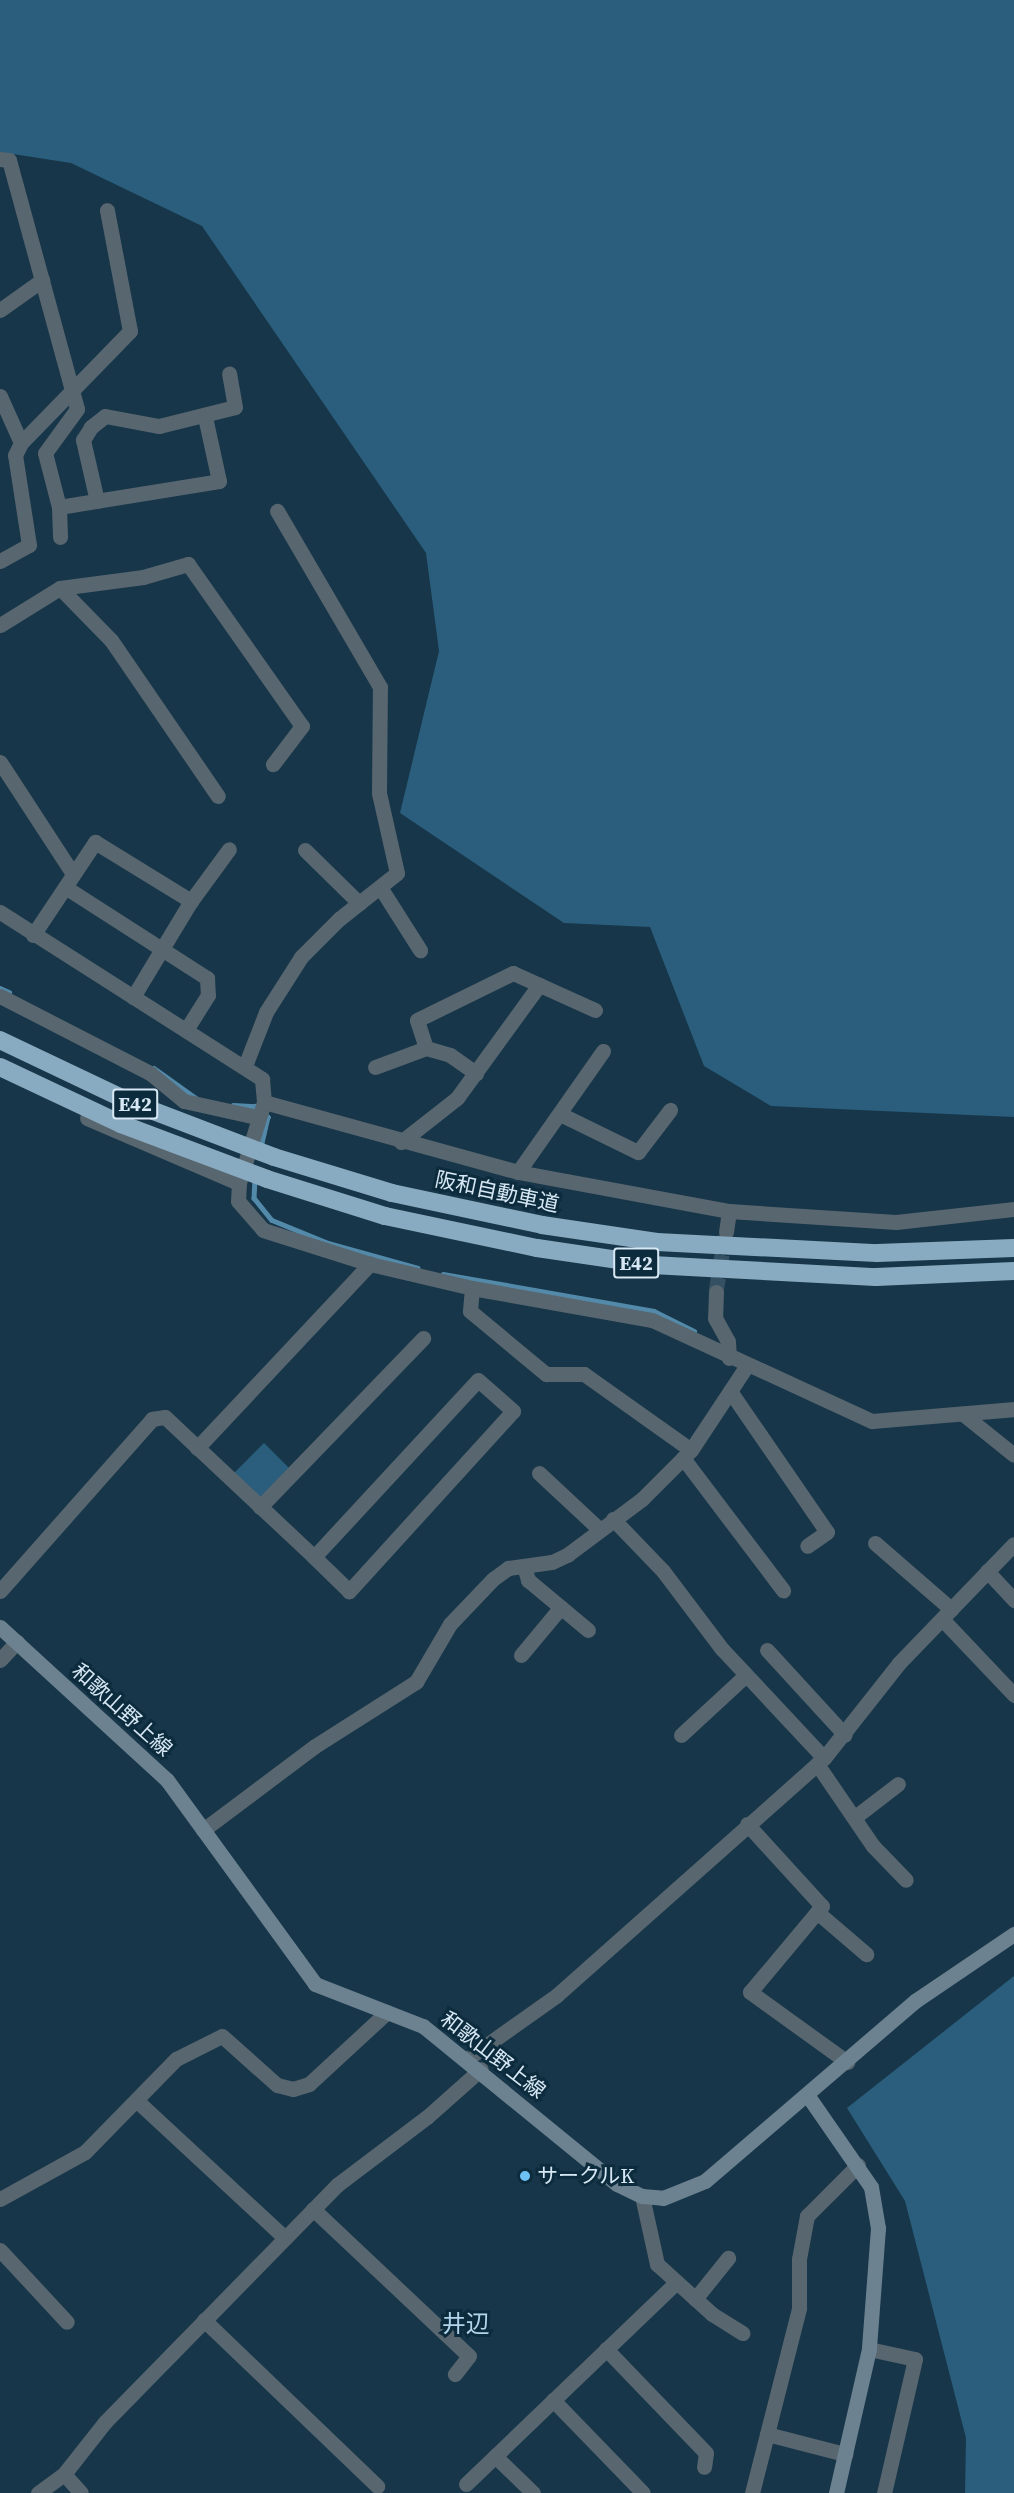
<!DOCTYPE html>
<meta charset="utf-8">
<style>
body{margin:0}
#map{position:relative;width:1014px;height:2493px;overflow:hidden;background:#173649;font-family:"Source Serif 4","Noto Sans JP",serif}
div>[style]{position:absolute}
.green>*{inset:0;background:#2a5e7c;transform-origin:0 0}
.stream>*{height:4.5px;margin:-2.25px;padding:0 2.25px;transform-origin:2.25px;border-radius:2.25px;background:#5389a9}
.street-tunnel>*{height:15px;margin-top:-7.5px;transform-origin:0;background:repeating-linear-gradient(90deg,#345163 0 15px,transparent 0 23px)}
.street>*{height:15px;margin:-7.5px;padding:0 7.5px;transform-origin:7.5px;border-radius:7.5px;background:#58666f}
.secondary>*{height:15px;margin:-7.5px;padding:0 7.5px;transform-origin:7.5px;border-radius:7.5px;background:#6c8290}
.highway>*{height:18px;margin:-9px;padding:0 9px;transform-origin:9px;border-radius:9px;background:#89abc1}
.highway-bridge>*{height:18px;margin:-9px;padding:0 9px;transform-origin:9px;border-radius:9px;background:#89abc1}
.dots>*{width:16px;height:16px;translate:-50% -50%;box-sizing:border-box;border:3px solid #0c2c3e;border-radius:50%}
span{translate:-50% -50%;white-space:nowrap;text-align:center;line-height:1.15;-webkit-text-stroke:6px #0c2c3e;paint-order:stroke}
.shield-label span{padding:2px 4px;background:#0c2c3e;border:2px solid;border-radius:4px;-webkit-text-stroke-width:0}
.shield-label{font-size:20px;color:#d7e8f4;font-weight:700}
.street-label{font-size:21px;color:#d7e8f4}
.poi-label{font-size:21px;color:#d7e8f4}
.left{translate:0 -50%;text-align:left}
.quarter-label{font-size:24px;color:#b1d4eb}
</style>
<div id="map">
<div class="green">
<i style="clip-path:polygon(0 0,1014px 0,1014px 1117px,771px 1106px,704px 1066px,650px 927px,564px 923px,400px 813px,439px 651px,426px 553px,202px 226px,71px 163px,0 152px)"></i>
<i style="left:264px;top:1443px;width:38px;height:43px;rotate:45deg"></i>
<i style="clip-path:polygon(1014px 1976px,1014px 2493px,965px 2493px,966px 2438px,905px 2201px,847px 2108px)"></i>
</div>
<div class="stream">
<i style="left:0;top:988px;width:10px;rotate:24deg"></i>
<i style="left:154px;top:1068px;width:52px;rotate:35.5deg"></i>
<i style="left:233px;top:1105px;width:22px;rotate:3deg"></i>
<i style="left:255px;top:1106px;width:17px;rotate:40deg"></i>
<i style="left:268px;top:1117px;width:31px;rotate:103deg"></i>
<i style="left:255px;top:1179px;width:19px;rotate:93deg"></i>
<i style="left:254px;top:1198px;width:28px;rotate:51deg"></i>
<i style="left:272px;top:1220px;width:61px;rotate:22.3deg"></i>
<i style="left:328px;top:1243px;width:93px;rotate:15.5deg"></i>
<i style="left:443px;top:1274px;width:214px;rotate:9.9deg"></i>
<i style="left:654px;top:1311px;width:45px;rotate:26.6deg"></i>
</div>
<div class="street-tunnel">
<i style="left:716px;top:1292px;width:57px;rotate:-80.9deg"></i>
</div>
<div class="street">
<i style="left:0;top:159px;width:9px;rotate:6deg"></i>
<i style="left:9px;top:160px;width:258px;rotate:74.7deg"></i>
<i style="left:77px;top:409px;width:54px;rotate:126deg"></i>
<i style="left:45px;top:453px;width:56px;rotate:75.5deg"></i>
<i style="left:59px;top:507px;width:162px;rotate:-9.2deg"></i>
<i style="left:219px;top:481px;width:66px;rotate:-102.3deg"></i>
<i style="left:0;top:310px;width:52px;rotate:-35.5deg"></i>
<i style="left:0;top:396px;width:51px;rotate:65.9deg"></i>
<i style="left:97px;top:501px;width:63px;rotate:-102.9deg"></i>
<i style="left:83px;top:440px;width:15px;rotate:-58deg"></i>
<i style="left:91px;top:427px;width:18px;rotate:-38deg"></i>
<i style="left:105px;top:416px;width:55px;rotate:10.5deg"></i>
<i style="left:159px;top:426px;width:78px;rotate:-14deg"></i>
<i style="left:235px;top:407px;width:34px;rotate:-100deg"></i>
<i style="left:59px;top:507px;width:30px;rotate:88deg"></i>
<i style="left:0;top:561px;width:33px;rotate:-29deg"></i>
<i style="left:29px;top:545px;width:91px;rotate:-98.8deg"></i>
<i style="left:15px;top:455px;width:13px;rotate:-63deg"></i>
<i style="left:21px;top:443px;width:156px;rotate:-45.8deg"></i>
<i style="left:130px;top:331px;width:123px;rotate:-100.8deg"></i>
<i style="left:60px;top:588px;width:73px;rotate:45.6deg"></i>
<i style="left:111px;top:640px;width:189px;rotate:55.6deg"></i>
<i style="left:0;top:625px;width:70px;rotate:-31.7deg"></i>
<i style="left:60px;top:588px;width:84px;rotate:-7.5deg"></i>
<i style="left:143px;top:577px;width:47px;rotate:-16.1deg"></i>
<i style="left:188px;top:564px;width:198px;rotate:54.9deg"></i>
<i style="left:302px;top:726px;width:48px;rotate:127.3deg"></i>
<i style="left:0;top:762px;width:134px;rotate:56.9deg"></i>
<i style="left:305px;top:850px;width:76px;rotate:44.5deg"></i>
<i style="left:65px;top:887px;width:169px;rotate:32.7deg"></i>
<i style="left:207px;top:978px;width:17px;rotate:87deg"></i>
<i style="left:208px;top:995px;width:41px;rotate:122.2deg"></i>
<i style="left:380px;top:887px;width:75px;rotate:57.6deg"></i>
<i style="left:0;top:912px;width:311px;rotate:32.5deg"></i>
<i style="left:262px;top:1079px;width:23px;rotate:85deg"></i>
<i style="left:264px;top:1102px;width:85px;rotate:107.2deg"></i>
<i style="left:239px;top:1183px;width:18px;rotate:93deg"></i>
<i style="left:238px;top:1201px;width:38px;rotate:49deg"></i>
<i style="left:263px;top:1230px;width:112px;rotate:17.6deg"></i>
<i style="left:370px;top:1264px;width:105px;rotate:13.2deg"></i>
<i style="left:472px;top:1288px;width:183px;rotate:10.1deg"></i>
<i style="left:652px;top:1320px;width:242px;rotate:24.7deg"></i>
<i style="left:872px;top:1421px;width:143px;rotate:-4.8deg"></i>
<i style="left:33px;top:935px;width:112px;rotate:-56.3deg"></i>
<i style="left:95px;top:842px;width:113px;rotate:31.6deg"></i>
<i style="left:191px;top:901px;width:64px;rotate:-53.8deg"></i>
<i style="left:0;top:996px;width:169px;rotate:27.2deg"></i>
<i style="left:150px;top:1073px;width:44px;rotate:39.5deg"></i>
<i style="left:184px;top:1101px;width:75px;rotate:12.4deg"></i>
<i style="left:133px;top:997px;width:112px;rotate:-58.9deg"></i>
<i style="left:426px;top:1048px;width:25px;rotate:16deg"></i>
<i style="left:450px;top:1055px;width:32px;rotate:35deg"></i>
<i style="left:245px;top:1066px;width:58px;rotate:-68.7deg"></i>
<i style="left:266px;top:1012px;width:65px;rotate:-57.5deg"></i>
<i style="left:301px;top:957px;width:54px;rotate:-45deg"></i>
<i style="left:339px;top:919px;width:74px;rotate:-38.4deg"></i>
<i style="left:397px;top:873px;width:82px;rotate:-102.7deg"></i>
<i style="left:379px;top:793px;width:106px;rotate:-89.5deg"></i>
<i style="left:380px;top:687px;width:204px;rotate:-120.3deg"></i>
<i style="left:375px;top:1067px;width:54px;rotate:-20.4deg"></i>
<i style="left:426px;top:1048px;width:29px;rotate:-108deg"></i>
<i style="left:417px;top:1020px;width:107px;rotate:-26.1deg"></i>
<i style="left:513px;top:973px;width:90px;rotate:24.3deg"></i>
<i style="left:264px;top:1102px;width:263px;rotate:15.4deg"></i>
<i style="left:518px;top:1172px;width:215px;rotate:10.5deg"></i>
<i style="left:729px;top:1211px;width:167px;rotate:3.8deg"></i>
<i style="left:896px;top:1222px;width:119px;rotate:-6.3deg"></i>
<i style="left:560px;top:1114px;width:87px;rotate:26deg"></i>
<i style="left:638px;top:1152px;width:53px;rotate:-52.7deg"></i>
<i style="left:87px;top:1118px;width:165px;rotate:23.2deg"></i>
<i style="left:401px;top:1142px;width:71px;rotate:-38.2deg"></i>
<i style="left:457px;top:1098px;width:140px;rotate:-54deg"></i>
<i style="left:518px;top:1172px;width:148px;rotate:-54.9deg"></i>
<i style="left:726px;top:1232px;width:21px;rotate:-82deg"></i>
<i style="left:472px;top:1288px;width:23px;rotate:95deg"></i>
<i style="left:470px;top:1311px;width:99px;rotate:39.7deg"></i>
<i style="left:546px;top:1374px;width:38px"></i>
<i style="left:584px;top:1374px;width:131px;rotate:35.4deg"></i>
<i style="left:716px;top:1292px;width:26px;rotate:92deg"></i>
<i style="left:715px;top:1318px;width:26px;rotate:61deg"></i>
<i style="left:728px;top:1341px;width:17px;rotate:87deg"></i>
<i style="left:730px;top:1391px;width:171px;rotate:55.5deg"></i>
<i style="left:827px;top:1532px;width:24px;rotate:145deg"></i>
<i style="left:963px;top:1414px;width:65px;rotate:38.8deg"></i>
<i style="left:197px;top:1448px;width:253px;rotate:-46.8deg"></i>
<i style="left:683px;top:1458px;width:166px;rotate:52.9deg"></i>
<i style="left:539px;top:1473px;width:82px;rotate:43deg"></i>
<i style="left:260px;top:1507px;width:235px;rotate:-46deg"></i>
<i style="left:613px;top:1519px;width:72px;rotate:46.1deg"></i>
<i style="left:663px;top:1571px;width:98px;rotate:52.9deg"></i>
<i style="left:722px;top:1649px;width:149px;rotate:46.9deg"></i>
<i style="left:875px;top:1543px;width:101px;rotate:41deg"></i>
<i style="left:524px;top:1566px;width:15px;rotate:74deg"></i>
<i style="left:528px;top:1580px;width:78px;rotate:39.8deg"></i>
<i style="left:987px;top:1571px;width:40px;rotate:47deg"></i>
<i style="left:0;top:1591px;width:230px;rotate:-48.5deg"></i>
<i style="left:152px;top:1419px;width:13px;rotate:-9deg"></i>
<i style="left:165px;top:1417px;width:204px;rotate:43.2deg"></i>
<i style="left:314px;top:1557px;width:241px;rotate:-47.2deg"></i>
<i style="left:478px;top:1380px;width:47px;rotate:41.5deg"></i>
<i style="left:513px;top:1411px;width:244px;rotate:132.3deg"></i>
<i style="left:349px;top:1591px;width:49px;rotate:-135.8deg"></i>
<i style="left:942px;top:1619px;width:105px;rotate:46.5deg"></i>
<i style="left:767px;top:1650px;width:115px;rotate:47.5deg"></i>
<i style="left:521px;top:1655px;width:62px;rotate:-50.2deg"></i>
<i style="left:0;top:1660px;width:25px;rotate:-47deg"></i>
<i style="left:681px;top:1735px;width:88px;rotate:-42.7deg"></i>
<i style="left:817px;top:1764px;width:99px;rotate:55.7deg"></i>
<i style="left:873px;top:1846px;width:47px;rotate:45.9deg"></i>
<i style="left:855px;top:1817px;width:54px;rotate:-37.5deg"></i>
<i style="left:747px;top:1824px;width:111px;rotate:47.6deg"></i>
<i style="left:822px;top:1906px;width:112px;rotate:129.9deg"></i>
<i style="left:750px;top:1992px;width:120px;rotate:35.8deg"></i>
<i style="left:203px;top:1830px;width:140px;rotate:-36.9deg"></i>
<i style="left:315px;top:1746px;width:120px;rotate:-32.4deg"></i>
<i style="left:416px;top:1682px;width:67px;rotate:-59.6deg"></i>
<i style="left:450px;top:1624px;width:62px;rotate:-46.3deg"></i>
<i style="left:493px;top:1579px;width:19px;rotate:-36deg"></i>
<i style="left:508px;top:1568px;width:44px;rotate:-7.8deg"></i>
<i style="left:552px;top:1562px;width:17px;rotate:-25deg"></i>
<i style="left:567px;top:1555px;width:94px;rotate:-36.7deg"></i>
<i style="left:642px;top:1499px;width:69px;rotate:-45deg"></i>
<i style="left:691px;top:1450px;width:100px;rotate:-56.5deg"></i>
<i style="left:817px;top:1912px;width:65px;rotate:40.6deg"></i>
<i style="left:467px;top:2059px;width:110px;rotate:-35.4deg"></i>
<i style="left:557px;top:1995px;width:357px;rotate:-41.6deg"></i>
<i style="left:824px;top:1758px;width:121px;rotate:-51.7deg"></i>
<i style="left:899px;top:1663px;width:165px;rotate:-46deg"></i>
<i style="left:136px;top:2100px;width:203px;rotate:42.8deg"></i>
<i style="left:642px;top:2196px;width:70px;rotate:77.6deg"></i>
<i style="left:657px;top:2264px;width:74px;rotate:42.3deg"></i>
<i style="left:712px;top:2314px;width:36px;rotate:32deg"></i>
<i style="left:0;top:2199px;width:97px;rotate:-28.9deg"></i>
<i style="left:85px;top:2152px;width:130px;rotate:-45.6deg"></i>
<i style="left:176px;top:2059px;width:51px;rotate:-26.6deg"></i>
<i style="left:222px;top:2036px;width:74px;rotate:41.7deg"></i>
<i style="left:277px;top:2085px;width:16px;rotate:14deg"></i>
<i style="left:293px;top:2089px;width:17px;rotate:-17deg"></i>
<i style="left:309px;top:2084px;width:106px;rotate:-42.7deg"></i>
<i style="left:313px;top:2209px;width:214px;rotate:43.3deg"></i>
<i style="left:469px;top:2356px;width:23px;rotate:128deg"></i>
<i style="left:0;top:2250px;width:98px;rotate:47.1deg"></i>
<i style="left:695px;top:2299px;width:53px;rotate:-51.2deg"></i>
<i style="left:204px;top:2320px;width:240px;rotate:43.8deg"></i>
<i style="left:606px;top:2349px;width:144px;rotate:46.1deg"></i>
<i style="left:706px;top:2453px;width:14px;rotate:98deg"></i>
<i style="left:869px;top:2349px;width:47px;rotate:12.3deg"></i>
<i style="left:915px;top:2359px;width:138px;rotate:103deg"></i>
<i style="left:553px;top:2400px;width:129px;rotate:45.9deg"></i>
<i style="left:767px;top:2434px;width:81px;rotate:14.4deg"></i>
<i style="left:495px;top:2456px;width:53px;rotate:44.2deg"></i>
<i style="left:64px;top:2474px;width:25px;rotate:48deg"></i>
<i style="left:466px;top:2484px;width:292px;rotate:-43.8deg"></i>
<i style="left:38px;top:2493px;width:32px;rotate:-36deg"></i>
<i style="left:64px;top:2474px;width:66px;rotate:-51.7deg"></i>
<i style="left:105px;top:2422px;width:332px;rotate:-45.6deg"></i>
<i style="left:337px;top:2185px;width:113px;rotate:-37.1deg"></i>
<i style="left:427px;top:2117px;width:72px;rotate:-41.6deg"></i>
<i style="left:752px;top:2493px;width:191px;rotate:-75.7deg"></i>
<i style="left:799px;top:2308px;width:49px;rotate:-90deg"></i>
<i style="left:799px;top:2259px;width:44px;rotate:-79.5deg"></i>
<i style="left:807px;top:2216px;width:72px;rotate:-45deg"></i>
</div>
<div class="secondary">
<i style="left:0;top:1627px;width:226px;rotate:42.5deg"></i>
<i style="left:167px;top:1780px;width:252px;rotate:54deg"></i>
<i style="left:315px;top:1984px;width:116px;rotate:21.3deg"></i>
<i style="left:423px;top:2026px;width:250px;rotate:39.2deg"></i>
<i style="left:617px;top:2184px;width:28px;rotate:26deg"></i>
<i style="left:642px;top:2196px;width:21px;rotate:5deg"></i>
<i style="left:663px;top:2198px;width:45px;rotate:-22deg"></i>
<i style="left:705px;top:2181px;width:277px;rotate:-40.6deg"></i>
<i style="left:915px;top:2001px;width:120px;rotate:-34.1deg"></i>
<i style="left:808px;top:2096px;width:111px;rotate:55.3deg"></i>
<i style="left:871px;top:2187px;width:42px;rotate:80.3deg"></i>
<i style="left:878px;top:2228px;width:121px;rotate:94.3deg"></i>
<i style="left:869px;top:2349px;width:148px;rotate:102.9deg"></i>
</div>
<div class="highway">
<i style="left:274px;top:1157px;width:123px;rotate:17deg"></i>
<i style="left:392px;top:1193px;width:153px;rotate:12deg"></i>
<i style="left:542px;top:1225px;width:116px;rotate:8.4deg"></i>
<i style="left:657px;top:1242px;width:220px;rotate:2.9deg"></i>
<i style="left:877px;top:1253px;width:137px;rotate:-2.1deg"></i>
<i style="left:267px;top:1179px;width:124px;rotate:17.4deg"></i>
<i style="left:385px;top:1216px;width:155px;rotate:11.9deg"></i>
<i style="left:537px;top:1248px;width:116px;rotate:8.4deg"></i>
<i style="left:652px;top:1265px;width:224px;rotate:3.1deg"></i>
<i style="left:876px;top:1277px;width:138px;rotate:-2.5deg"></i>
</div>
<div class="highway-bridge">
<i style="left:0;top:1040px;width:144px;rotate:25.5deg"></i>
<i style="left:130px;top:1102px;width:154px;rotate:20.9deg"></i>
<i style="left:0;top:1067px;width:134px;rotate:25.2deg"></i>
<i style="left:121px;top:1124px;width:156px;rotate:20.6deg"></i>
</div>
<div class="dots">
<i style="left:525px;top:2176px;background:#6ec2f3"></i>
</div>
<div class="shield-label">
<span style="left:135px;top:1104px">E42</span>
<span style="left:636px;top:1263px">E42</span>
</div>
<div class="street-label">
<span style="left:497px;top:1192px;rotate:12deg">阪和自動車道</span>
<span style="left:122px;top:1710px;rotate:42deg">和歌山野上線</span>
<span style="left:493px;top:2055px;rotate:38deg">和歌山野上線</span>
</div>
<div class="poi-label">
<span class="left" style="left:537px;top:2176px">サークルK</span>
</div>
<div class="quarter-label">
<span style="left:466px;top:2324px">井辺</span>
</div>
</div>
